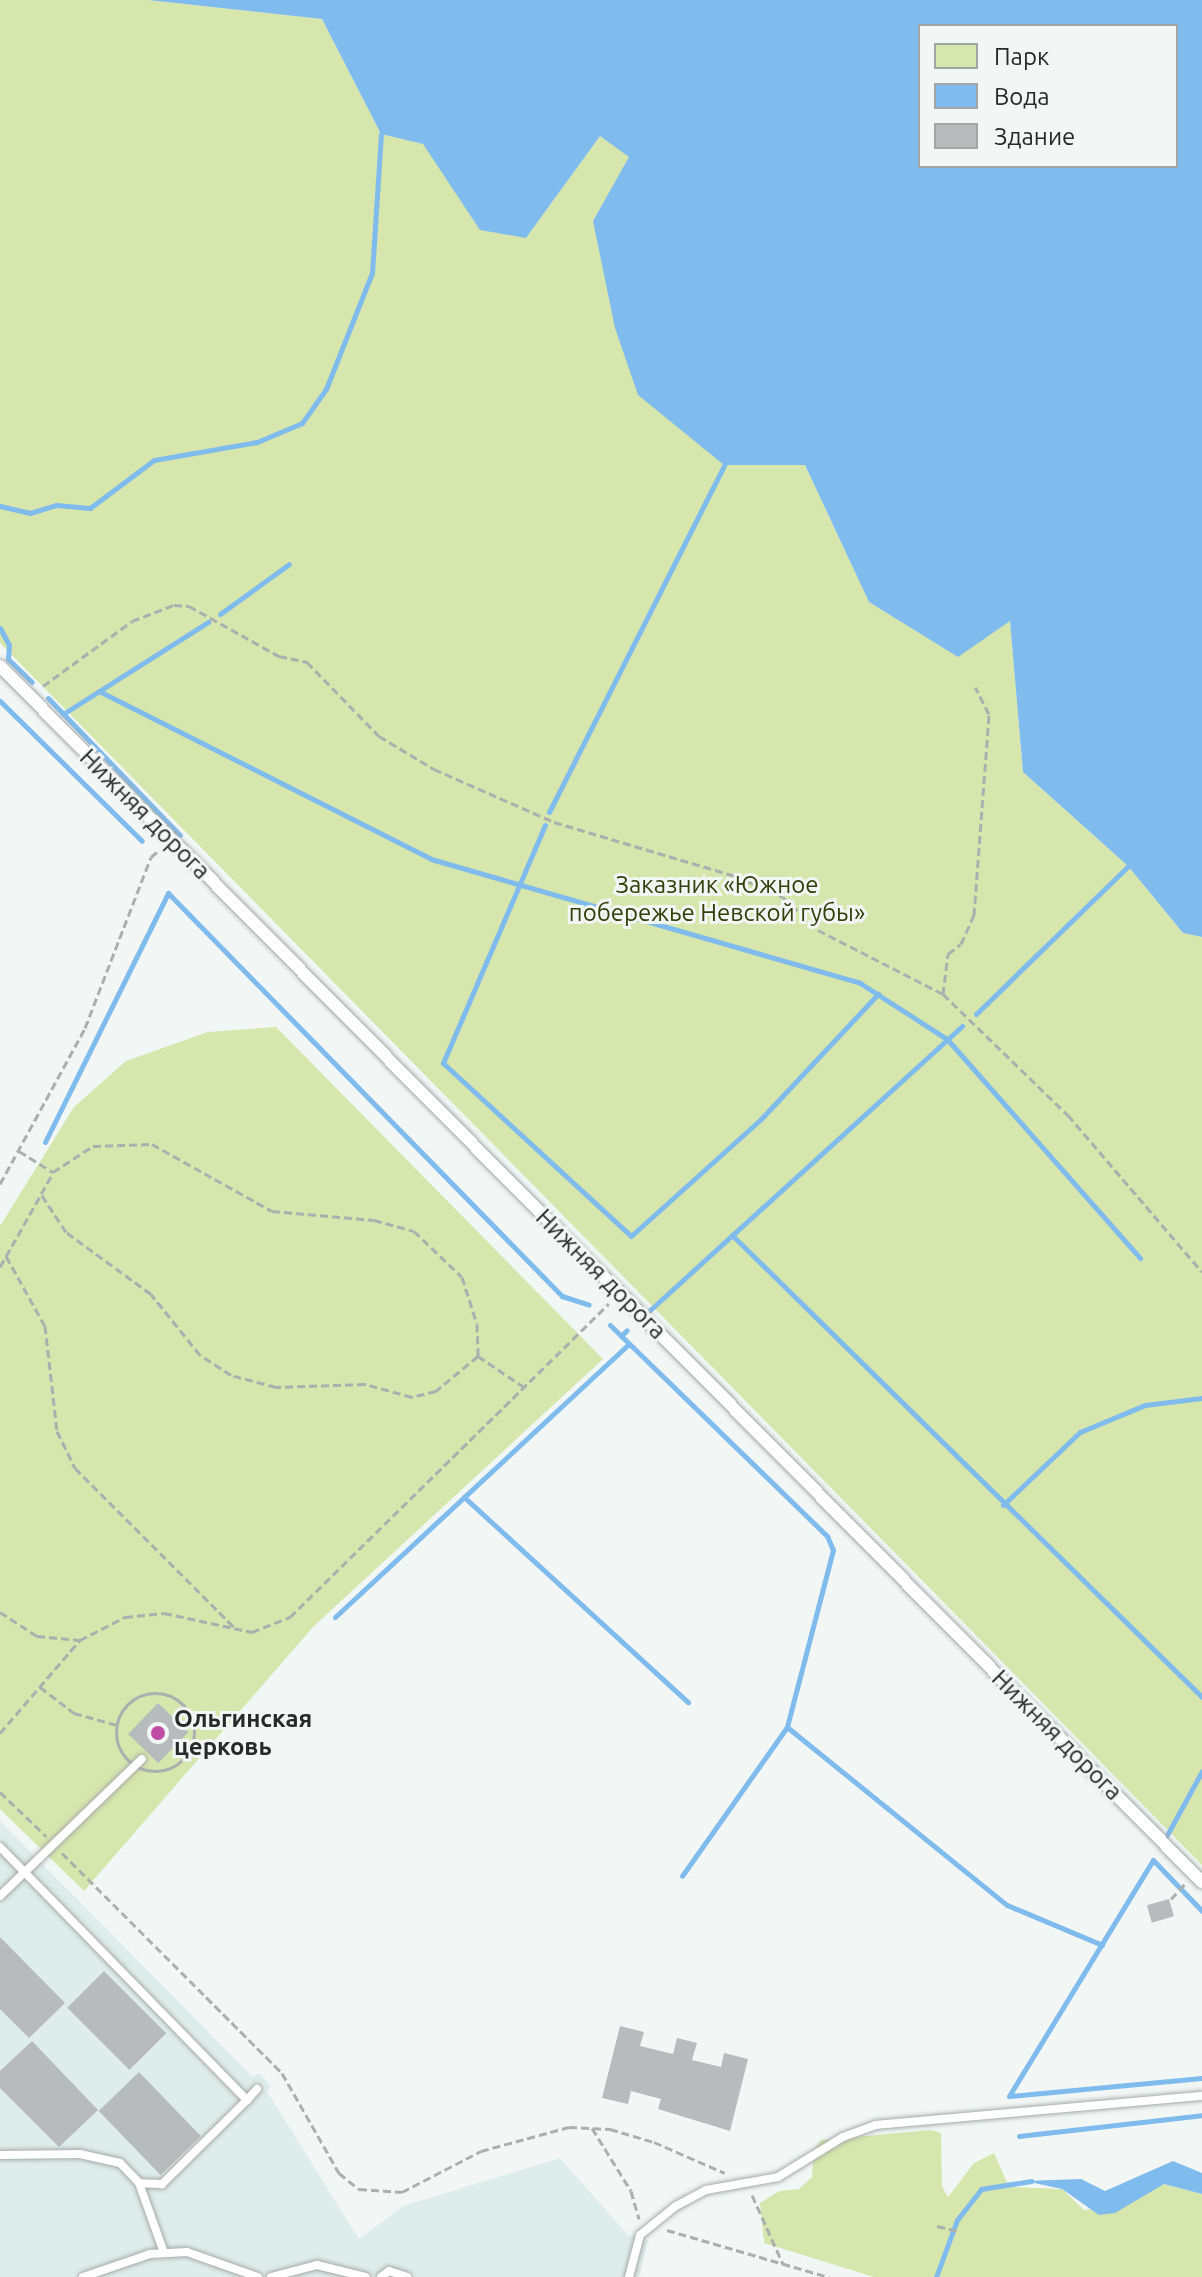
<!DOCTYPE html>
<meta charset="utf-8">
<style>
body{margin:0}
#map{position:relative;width:1202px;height:2277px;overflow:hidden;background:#f2f7f6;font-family:Ubuntu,sans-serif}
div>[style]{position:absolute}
.built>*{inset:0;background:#dfedea}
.green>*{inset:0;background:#d6e6ac}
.water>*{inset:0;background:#7fbbec}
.stream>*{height:5px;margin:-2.5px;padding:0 2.5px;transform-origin:2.5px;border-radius:2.5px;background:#7fbbec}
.building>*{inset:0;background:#b7bbbc;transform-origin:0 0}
.path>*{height:3px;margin-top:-1.5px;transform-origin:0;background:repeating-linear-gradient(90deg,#abafae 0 8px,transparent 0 12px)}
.path>.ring{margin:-1.5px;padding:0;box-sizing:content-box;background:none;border:3px solid #abafae;border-radius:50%}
.roads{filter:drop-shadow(0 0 2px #a6abaa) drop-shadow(0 0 2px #a6abaa)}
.service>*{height:8px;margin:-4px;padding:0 4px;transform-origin:4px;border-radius:4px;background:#fff}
.pedestrian>*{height:12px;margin:-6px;padding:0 6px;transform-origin:6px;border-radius:6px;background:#fff}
.dots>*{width:22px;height:22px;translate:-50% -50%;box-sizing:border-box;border:4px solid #f2f7f6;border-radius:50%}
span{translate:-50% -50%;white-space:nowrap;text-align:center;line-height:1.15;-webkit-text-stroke:6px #f2f7f6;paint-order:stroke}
.street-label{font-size:24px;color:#282929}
.park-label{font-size:24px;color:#333e08}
.poi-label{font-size:24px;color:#282929;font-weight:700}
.left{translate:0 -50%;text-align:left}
.legend{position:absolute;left:918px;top:24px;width:260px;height:144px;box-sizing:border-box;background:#f2f7f6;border:2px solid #a1a5a4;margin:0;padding:10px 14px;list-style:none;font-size:24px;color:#282929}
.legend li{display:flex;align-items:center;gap:16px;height:40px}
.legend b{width:40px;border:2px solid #a1a5a4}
</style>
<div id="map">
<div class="built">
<i style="clip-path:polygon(0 1821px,253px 2077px,259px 2073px,271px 2086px,267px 2091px,359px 2239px,403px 2206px,560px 2158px,628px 2235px,648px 2240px,639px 2277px,0 2277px)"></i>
</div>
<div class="green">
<i style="clip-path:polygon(0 0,148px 0,322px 19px,381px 134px,423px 144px,526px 238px,600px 136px,630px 157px,593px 221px,724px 465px,805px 465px,869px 602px,957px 656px,1010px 620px,1023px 772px,1128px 866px,1183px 933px,1202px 937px,1202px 1865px,0 643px)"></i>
<i style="clip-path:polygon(276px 1027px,603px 1359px,313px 1627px,84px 1891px,0 1809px,0 1226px,74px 1107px,126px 1061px,208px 1032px)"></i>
<i style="clip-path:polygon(931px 2130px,941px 2133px,942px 2186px,948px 2197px,974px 2163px,994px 2153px,1009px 2187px,1062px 2189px,1084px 2210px,1126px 2205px,1163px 2184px,1202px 2194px,1202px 2277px,874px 2277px,764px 2243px,760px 2203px,779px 2191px,799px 2189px,812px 2177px,814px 2150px,821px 2140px)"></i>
</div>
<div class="water">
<i style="clip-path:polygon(evenodd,148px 0,1202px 0,1202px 937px,1183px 933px,1128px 866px,1023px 772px,1010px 621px,958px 657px,869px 602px,805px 465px,724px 465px,638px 395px,615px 328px,593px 221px,629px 157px,600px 136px,526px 238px,480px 230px,423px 144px,381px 134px,322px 19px,148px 0,1176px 26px,1176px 166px,920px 166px,920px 26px,1176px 26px)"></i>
<i style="clip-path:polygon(1173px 2161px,1202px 2173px,1202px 2194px,1164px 2184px,1115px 2213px,1099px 2215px,1062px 2189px,1025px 2181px,1081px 2179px,1105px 2191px)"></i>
</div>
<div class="stream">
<i style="left:0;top:506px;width:31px;rotate:13deg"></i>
<i style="left:30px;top:513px;width:27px;rotate:-17deg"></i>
<i style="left:56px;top:505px;width:34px;rotate:5deg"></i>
<i style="left:90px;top:508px;width:80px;rotate:-36.9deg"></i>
<i style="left:154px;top:460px;width:105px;rotate:-9.9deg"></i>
<i style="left:257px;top:442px;width:49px;rotate:-22.9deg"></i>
<i style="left:302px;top:423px;width:42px;rotate:-54.8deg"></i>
<i style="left:326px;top:389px;width:125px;rotate:-68.4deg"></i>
<i style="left:372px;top:273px;width:139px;rotate:-86.3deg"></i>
<i style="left:220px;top:614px;width:85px;rotate:-35.9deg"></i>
<i style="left:0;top:628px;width:19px;rotate:62deg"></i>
<i style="left:9px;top:645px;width:14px;rotate:94deg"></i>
<i style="left:8px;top:659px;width:33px;rotate:44deg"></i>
<i style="left:99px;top:691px;width:372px;rotate:26.8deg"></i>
<i style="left:431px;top:859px;width:447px;rotate:16.1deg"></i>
<i style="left:860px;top:983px;width:103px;rotate:32.8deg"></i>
<i style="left:947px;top:1039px;width:292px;rotate:48.6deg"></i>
<i style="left:48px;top:698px;width:190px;rotate:46.1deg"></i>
<i style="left:0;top:701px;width:199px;rotate:44.6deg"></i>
<i style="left:63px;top:714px;width:172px;rotate:-32.4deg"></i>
<i style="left:549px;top:812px;width:389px;rotate:-63.2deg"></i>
<i style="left:545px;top:825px;width:259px;rotate:113.2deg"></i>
<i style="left:443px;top:1063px;width:255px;rotate:42.6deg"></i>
<i style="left:631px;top:1236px;width:173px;rotate:-42deg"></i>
<i style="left:760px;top:1120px;width:173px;rotate:-46.9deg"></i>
<i style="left:976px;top:1014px;width:212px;rotate:-44.2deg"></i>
<i style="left:45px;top:1142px;width:278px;rotate:-63.7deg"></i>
<i style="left:168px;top:893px;width:564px;rotate:45.65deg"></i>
<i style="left:562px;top:1296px;width:28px;rotate:18deg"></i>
<i style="left:732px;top:1235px;width:659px;rotate:44.51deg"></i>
<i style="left:650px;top:1310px;width:422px;rotate:-42.3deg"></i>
<i style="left:610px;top:1325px;width:303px;rotate:44.2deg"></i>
<i style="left:827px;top:1536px;width:15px;rotate:67deg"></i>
<i style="left:833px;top:1550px;width:183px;rotate:104.6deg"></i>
<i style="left:787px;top:1727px;width:182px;rotate:125.2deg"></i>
<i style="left:621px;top:1336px;width:8px;rotate:-45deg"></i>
<i style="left:464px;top:1497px;width:304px;rotate:42.5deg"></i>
<i style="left:1003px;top:1505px;width:106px;rotate:-43.5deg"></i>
<i style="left:1080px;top:1432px;width:70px;rotate:-22.6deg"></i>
<i style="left:1145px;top:1405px;width:57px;rotate:-7deg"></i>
<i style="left:335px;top:1617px;width:401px;rotate:-42.9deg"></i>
<i style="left:787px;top:1727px;width:283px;rotate:39deg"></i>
<i style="left:1007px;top:1905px;width:103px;rotate:22.8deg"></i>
<i style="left:1167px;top:1835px;width:73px;rotate:-61.3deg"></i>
<i style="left:1009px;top:2096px;width:276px;rotate:-58.6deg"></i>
<i style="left:1153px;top:1860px;width:71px;rotate:46.1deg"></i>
<i style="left:1010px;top:2096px;width:193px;rotate:-5.4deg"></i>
<i style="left:1019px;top:2136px;width:184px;rotate:-6.5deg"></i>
<i style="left:936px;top:2277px;width:61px;rotate:-69.8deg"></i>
<i style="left:957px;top:2220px;width:39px;rotate:-52deg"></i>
<i style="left:981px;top:2189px;width:51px;rotate:-9.1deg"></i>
</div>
<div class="building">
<i style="left:158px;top:1703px;width:42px;height:43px;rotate:44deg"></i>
<i style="left:1169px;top:1899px;width:18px;height:23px;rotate:74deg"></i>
<i style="clip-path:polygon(0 1937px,65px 2003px,29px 2038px,0 2009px)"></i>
<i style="left:104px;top:1971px;width:88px;height:52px;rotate:45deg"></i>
<i style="clip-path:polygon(620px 2026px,644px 2032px,640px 2046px,673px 2054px,677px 2038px,697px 2043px,692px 2060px,721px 2067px,724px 2053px,748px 2059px,730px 2131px,658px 2109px,661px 2099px,631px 2091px,628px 2104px,602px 2098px)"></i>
<i style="clip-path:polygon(32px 2041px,98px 2110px,59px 2147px,0 2088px,0 2071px)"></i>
<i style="left:139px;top:2072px;width:89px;height:56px;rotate:46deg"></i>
</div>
<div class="path">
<i style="left:43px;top:686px;width:110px;rotate:-36.1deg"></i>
<i style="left:132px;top:621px;width:45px;rotate:-20.9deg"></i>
<i style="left:174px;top:605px;width:15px;rotate:4deg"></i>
<i style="left:189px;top:606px;width:103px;rotate:29.1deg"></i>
<i style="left:279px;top:656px;width:29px;rotate:12deg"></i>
<i style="left:307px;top:662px;width:103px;rotate:45.8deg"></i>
<i style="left:379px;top:736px;width:64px;rotate:31deg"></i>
<i style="left:434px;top:769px;width:131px;rotate:23.8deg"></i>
<i style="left:554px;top:822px;width:189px;rotate:16.6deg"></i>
<i style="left:735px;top:876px;width:52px;rotate:23.6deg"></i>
<i style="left:783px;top:897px;width:48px;rotate:43.3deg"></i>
<i style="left:818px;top:930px;width:140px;rotate:27.1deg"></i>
<i style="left:943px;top:994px;width:174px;rotate:44.1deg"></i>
<i style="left:1068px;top:1115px;width:206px;rotate:49.5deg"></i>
<i style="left:943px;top:994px;width:40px;rotate:-82.9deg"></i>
<i style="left:948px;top:954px;width:16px;rotate:-38deg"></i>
<i style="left:961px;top:944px;width:32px;rotate:-66deg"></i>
<i style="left:974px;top:915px;width:202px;rotate:-85.7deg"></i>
<i style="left:989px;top:714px;width:30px;rotate:-117deg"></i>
<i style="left:19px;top:1151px;width:40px;rotate:32deg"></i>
<i style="left:53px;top:1172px;width:48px;rotate:-33deg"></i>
<i style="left:93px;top:1146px;width:59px;rotate:-1.9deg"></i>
<i style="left:152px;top:1144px;width:137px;rotate:29.2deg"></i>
<i style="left:272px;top:1211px;width:102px;rotate:5deg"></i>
<i style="left:374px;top:1220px;width:41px;rotate:15.4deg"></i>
<i style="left:414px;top:1231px;width:66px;rotate:43.8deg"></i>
<i style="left:462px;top:1277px;width:49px;rotate:72.3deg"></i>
<i style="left:477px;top:1324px;width:32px;rotate:88deg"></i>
<i style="left:478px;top:1356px;width:55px;rotate:140.2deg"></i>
<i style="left:436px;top:1391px;width:25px;rotate:166deg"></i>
<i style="left:412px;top:1397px;width:49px;rotate:-164.5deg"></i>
<i style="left:365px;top:1384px;width:89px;rotate:178.1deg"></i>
<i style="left:276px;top:1387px;width:47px;rotate:-165.1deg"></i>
<i style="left:231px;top:1375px;width:37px;rotate:-147deg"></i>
<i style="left:200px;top:1355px;width:78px;rotate:-128.8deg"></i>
<i style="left:151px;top:1294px;width:105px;rotate:-143.9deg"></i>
<i style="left:66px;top:1232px;width:45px;rotate:-123.3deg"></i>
<i style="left:0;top:1184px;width:178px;rotate:-61.4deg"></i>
<i style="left:85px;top:1028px;width:183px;rotate:-68.9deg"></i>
<i style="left:151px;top:857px;width:11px;rotate:-41deg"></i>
<i style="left:6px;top:1256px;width:80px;rotate:60.9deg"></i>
<i style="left:45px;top:1326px;width:106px;rotate:83.5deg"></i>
<i style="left:57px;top:1431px;width:41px;rotate:64.1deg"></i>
<i style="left:75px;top:1468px;width:228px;rotate:45deg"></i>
<i style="left:0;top:1267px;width:108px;rotate:-60.6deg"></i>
<i style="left:478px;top:1356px;width:55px;rotate:34deg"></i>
<i style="left:0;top:1612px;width:44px;rotate:33deg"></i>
<i style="left:37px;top:1636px;width:43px;rotate:5.3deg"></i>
<i style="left:40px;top:1687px;width:43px;rotate:37.4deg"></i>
<i style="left:74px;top:1713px;width:45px;rotate:15.6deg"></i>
<i class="ring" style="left:116px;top:1693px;width:75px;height:75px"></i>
<i style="left:0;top:1733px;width:123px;rotate:-49.3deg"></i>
<i style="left:80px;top:1640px;width:51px;rotate:-27.1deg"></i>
<i style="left:125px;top:1617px;width:39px;rotate:-6deg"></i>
<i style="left:164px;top:1613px;width:90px;rotate:12.2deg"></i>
<i style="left:252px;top:1632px;width:41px;rotate:-21.5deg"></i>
<i style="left:290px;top:1617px;width:447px;rotate:-44.5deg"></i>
<i style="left:0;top:1792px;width:64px;rotate:43.7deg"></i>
<i style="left:62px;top:1853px;width:311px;rotate:45deg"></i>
<i style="left:282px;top:2073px;width:115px;rotate:60.3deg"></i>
<i style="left:339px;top:2173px;width:26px;rotate:39deg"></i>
<i style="left:359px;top:2189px;width:43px;rotate:4deg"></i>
<i style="left:402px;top:2192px;width:89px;rotate:-27.4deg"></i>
<i style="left:481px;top:2151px;width:91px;rotate:-15.3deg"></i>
<i style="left:569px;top:2127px;width:41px;rotate:2.8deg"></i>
<i style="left:610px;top:2129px;width:46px;rotate:16.5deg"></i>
<i style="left:654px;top:2142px;width:77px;rotate:23.6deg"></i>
<i style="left:1171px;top:1899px;width:21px;rotate:-47deg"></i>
<i style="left:592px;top:2128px;width:74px;rotate:58.2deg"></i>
<i style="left:631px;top:2191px;width:29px;rotate:74deg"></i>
<i style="left:752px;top:2195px;width:76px;rotate:65.8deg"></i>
<i style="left:937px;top:2226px;width:23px;rotate:13deg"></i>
<i style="left:667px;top:2230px;width:169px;rotate:16.2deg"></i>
</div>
<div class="roads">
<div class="service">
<i style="left:0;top:1847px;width:354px;rotate:45.7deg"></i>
<i style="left:247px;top:2100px;width:120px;rotate:135.3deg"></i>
<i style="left:162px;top:2184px;width:23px;rotate:-178deg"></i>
<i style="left:0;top:1896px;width:197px;rotate:-44deg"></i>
<i style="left:247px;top:2100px;width:15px;rotate:-48deg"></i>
<i style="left:0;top:2155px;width:80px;rotate:-0.7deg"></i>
<i style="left:80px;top:2154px;width:41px;rotate:12.7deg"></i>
<i style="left:120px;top:2163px;width:28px;rotate:46deg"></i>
<i style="left:139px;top:2183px;width:74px;rotate:70.3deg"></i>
<i style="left:83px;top:2277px;width:71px;rotate:-18.9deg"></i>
<i style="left:150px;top:2254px;width:37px;rotate:-3deg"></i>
<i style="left:187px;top:2252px;width:75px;rotate:19.4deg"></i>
<i style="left:271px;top:2277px;width:48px;rotate:-14.6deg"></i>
<i style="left:317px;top:2265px;width:50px;rotate:13.8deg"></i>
<i style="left:381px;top:2277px;width:10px;rotate:-37deg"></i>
<i style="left:389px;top:2271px;width:19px;rotate:18deg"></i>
<i style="left:629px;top:2277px;width:43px;rotate:-75.3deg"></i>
<i style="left:640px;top:2235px;width:46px;rotate:-38.9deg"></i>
<i style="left:676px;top:2206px;width:34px;rotate:-28deg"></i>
<i style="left:706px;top:2190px;width:73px;rotate:-10.2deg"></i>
<i style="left:778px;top:2177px;width:76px;rotate:-31.6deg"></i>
<i style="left:843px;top:2137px;width:35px;rotate:-20deg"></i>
<i style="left:876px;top:2125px;width:327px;rotate:-5.1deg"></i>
</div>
<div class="pedestrian">
<i style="left:0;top:666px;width:1710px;rotate:45.33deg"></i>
</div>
</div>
<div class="dots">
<i style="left:158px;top:1733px;background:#bf4ca5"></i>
</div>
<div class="street-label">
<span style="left:145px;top:814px;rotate:45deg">Нижняя дорога</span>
<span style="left:601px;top:1274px;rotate:45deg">Нижняя дорога</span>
<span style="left:1057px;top:1735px;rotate:45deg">Нижняя дорога</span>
</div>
<div class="park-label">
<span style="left:717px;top:899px">Заказник «Южное<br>побережье Невской губы»</span>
</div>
<div class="poi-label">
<span class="left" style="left:174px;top:1733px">Ольгинская<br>церковь</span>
</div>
<ul class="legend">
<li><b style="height:22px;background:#d6e6ac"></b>Парк</li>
<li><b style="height:22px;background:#7fbbec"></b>Вода</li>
<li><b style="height:22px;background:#b7bbbc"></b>Здание</li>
</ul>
</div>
